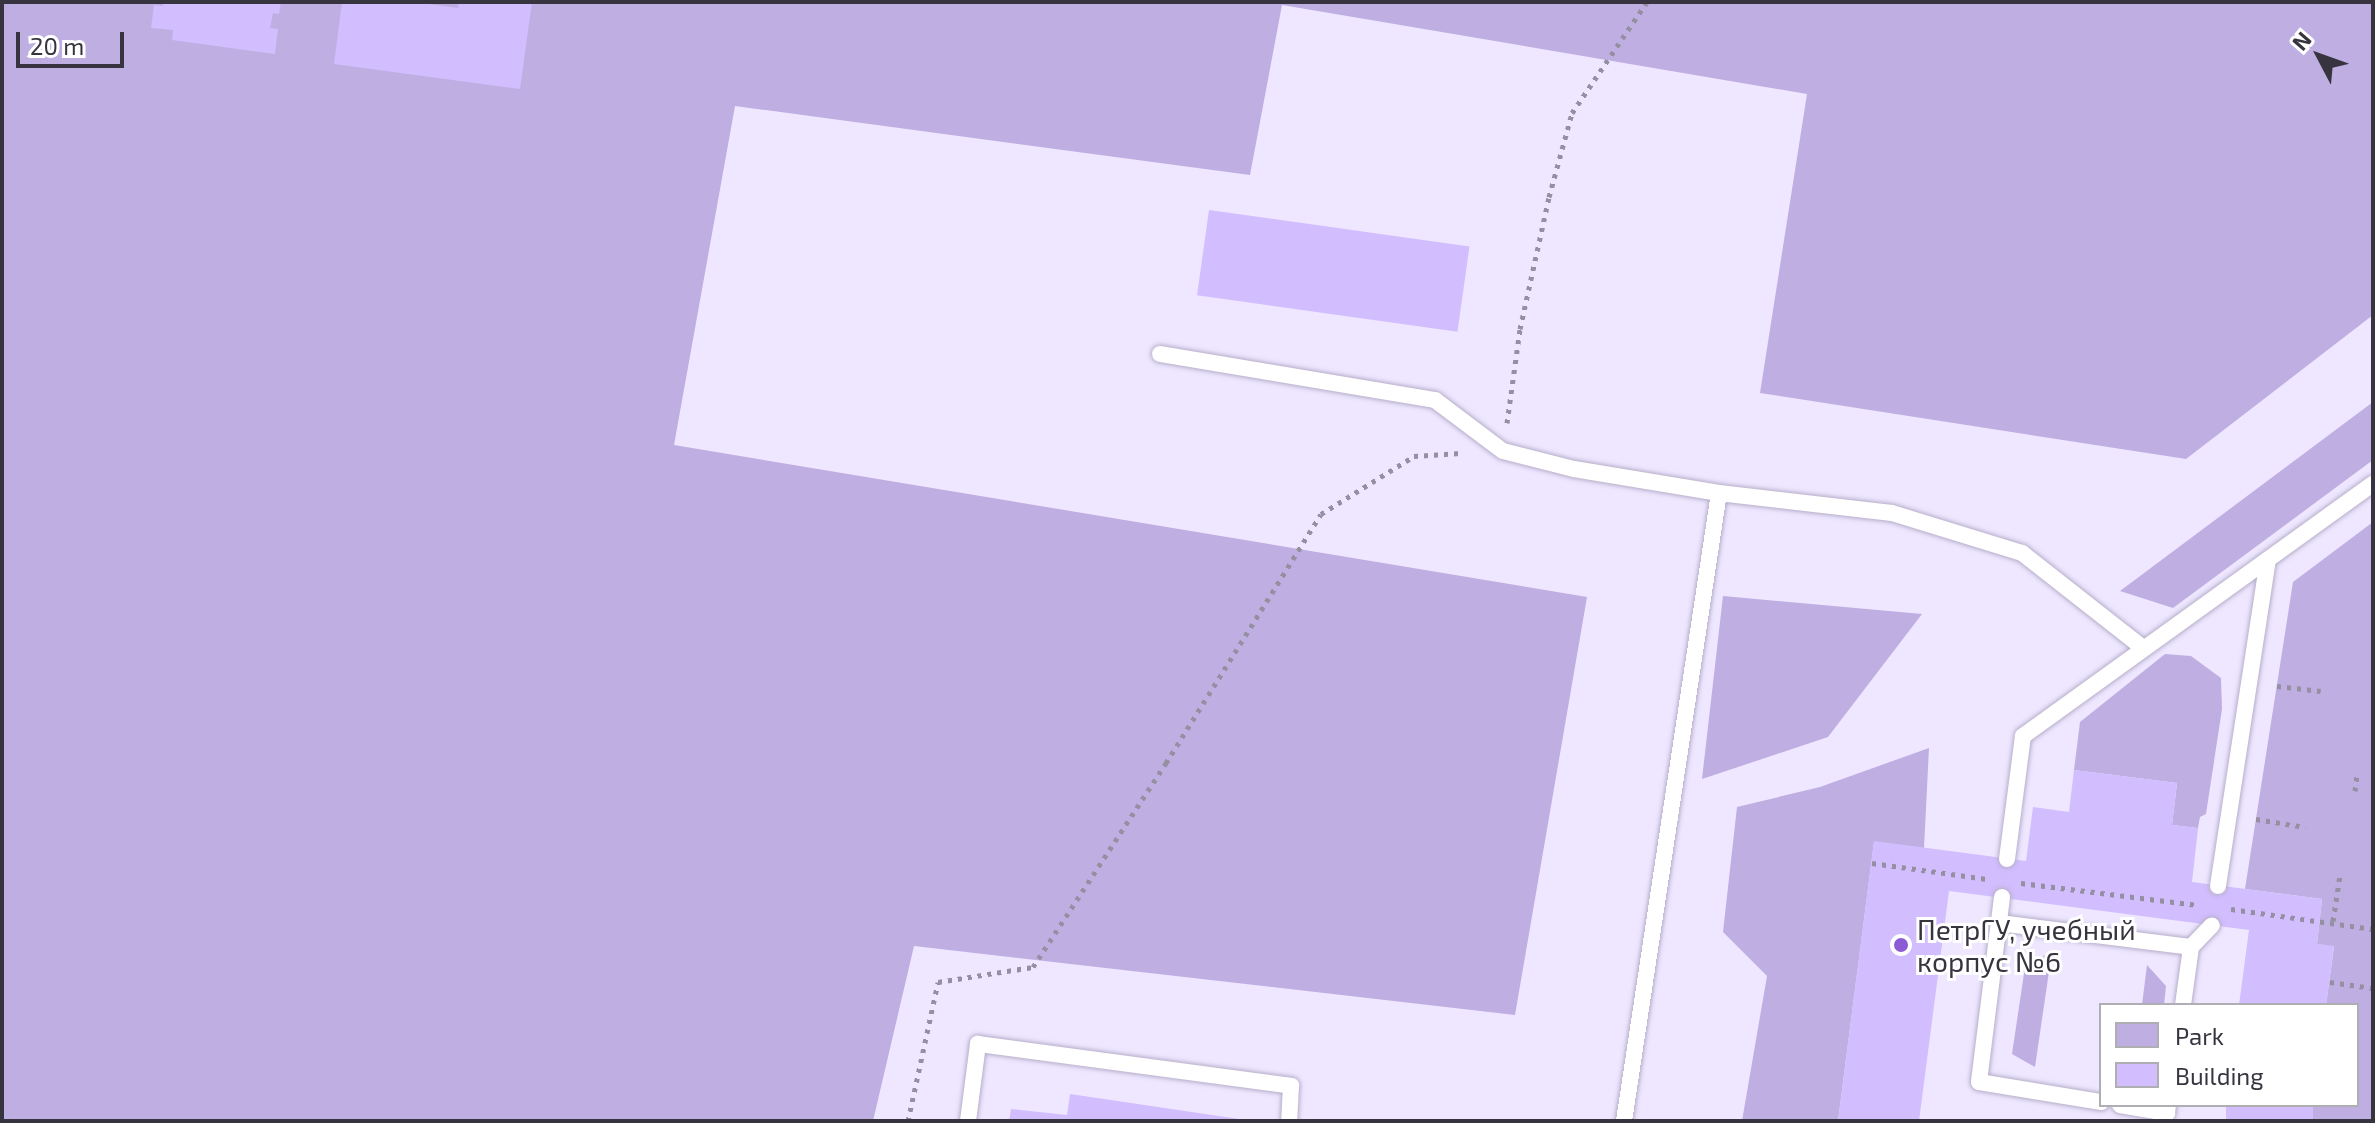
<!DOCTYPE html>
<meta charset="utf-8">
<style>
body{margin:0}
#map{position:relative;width:2375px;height:1123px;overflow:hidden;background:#eee7ff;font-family:"Exo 2",sans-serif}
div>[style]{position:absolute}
.green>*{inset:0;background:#bfaee2}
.building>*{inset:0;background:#d2bdfe;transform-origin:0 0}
.path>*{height:5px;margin-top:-2.5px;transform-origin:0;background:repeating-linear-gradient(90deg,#948fa1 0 4px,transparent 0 10px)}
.roads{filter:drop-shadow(0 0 2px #b7aeca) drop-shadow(0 0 2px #b7aeca)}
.service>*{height:16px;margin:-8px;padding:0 8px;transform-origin:8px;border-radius:8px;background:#fff}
.dots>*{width:22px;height:22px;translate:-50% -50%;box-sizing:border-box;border:4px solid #fff;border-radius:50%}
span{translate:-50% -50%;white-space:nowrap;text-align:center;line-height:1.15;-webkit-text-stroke:6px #fff;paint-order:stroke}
.poi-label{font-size:28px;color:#37343f}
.left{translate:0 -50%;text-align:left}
.frame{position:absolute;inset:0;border:4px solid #37343f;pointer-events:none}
.legend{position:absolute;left:2099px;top:1003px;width:260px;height:104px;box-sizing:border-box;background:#fff;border:2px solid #afaeb2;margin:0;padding:10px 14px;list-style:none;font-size:24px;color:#37343f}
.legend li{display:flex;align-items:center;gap:16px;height:40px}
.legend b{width:40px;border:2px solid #afaeb2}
.north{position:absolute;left:2279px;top:16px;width:80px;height:80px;-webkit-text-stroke:6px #fff;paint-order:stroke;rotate:311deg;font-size:22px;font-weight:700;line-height:32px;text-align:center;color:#37343f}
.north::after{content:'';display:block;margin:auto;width:28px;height:36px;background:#37343f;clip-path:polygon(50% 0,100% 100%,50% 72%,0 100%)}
.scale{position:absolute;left:16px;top:32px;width:108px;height:36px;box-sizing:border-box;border:4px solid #37343f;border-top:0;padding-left:10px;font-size:24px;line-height:28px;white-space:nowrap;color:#37343f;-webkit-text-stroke:6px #fff;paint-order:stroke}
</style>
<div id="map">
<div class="green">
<i style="clip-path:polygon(2px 2px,2373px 2px,2373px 315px,2186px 459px,1760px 393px,1807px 94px,1282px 5px,1250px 175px,735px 106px,674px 445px,1587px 597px,1515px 1015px,914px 946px,873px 1121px,2px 1121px)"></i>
<i style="clip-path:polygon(2373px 402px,2373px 460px,2173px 608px,2120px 591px)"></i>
<i style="clip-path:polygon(2373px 522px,2373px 1121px,2311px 1121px,2313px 1105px,2357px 1105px,2357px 1005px,2326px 1005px,2334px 947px,2317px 944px,2322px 899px,2245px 889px,2293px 582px)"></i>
<i style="clip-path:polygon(1723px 596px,1922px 614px,1828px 737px,1702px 779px)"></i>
<i style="clip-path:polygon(2165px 654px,2191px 656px,2221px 678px,2222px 709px,2206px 814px,2200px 817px,2198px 828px,2172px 825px,2177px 783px,2074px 770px,2080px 722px)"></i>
<i style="clip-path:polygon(1929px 748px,1924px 848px,1874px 842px,1838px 1121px,1742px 1121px,1767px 976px,1723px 932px,1737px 807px,1820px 787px)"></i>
<i style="clip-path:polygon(2052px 951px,2035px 1067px,2012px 1054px,2025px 967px)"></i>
<i style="clip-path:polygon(2147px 965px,2166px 986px,2164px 1005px,2142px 1005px)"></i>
</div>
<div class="building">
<i style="clip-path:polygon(163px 2px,281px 2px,279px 14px,273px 13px,270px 28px,278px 29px,275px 54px,172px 40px,173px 30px,151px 28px,154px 5px,163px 6px)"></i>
<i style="clip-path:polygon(342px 2px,414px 2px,458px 8px,459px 2px,532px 2px,520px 89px,334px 64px)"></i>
<i style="left:1209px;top:210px;width:263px;height:86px;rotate:8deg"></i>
<i style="clip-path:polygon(2074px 770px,2177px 783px,2172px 825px,2198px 828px,2192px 882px,2322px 899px,2317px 944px,2334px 946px,2326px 1005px,2239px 1005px,2249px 930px,1949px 891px,1919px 1121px,1838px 1121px,1874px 841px,2026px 861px,2033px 807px,2069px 812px)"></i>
<i style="clip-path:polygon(1070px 1094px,1239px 1119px,1239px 1121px,1009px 1121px,1011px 1109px,1067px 1115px)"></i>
<i style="left:2226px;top:1105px;width:87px;height:16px"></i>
</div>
<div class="path">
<i style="left:1507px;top:423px;width:95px;rotate:-82.1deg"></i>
<i style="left:1520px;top:329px;width:135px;rotate:-77.6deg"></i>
<i style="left:1549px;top:197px;width:87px;rotate:-74.7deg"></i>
<i style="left:1572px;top:113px;width:134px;rotate:-56deg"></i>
<i style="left:2277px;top:686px;width:44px;rotate:6.5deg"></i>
<i style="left:2355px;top:791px;width:17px;rotate:-83deg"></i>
<i style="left:2256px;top:819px;width:50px;rotate:9.3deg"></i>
<i style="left:1872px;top:863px;width:116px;rotate:7.9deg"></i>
<i style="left:2021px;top:883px;width:178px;rotate:7.1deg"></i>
<i style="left:2231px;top:909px;width:143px;rotate:8deg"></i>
<i style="left:2333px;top:921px;width:47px;rotate:-81.3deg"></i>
<i style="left:2330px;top:982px;width:43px;rotate:7.9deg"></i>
<i style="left:908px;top:1121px;width:142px;rotate:-77.8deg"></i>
<i style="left:938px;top:982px;width:96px;rotate:-9deg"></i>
<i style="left:1033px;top:967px;width:244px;rotate:-56.9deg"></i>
<i style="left:1166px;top:763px;width:293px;rotate:-58.1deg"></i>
<i style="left:1321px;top:514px;width:110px;rotate:-31.9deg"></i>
<i style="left:1414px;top:456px;width:47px;rotate:-3.7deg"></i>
</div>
<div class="roads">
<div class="service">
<i style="left:1160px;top:354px;width:279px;rotate:9.5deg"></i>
<i style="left:1435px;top:400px;width:85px;rotate:36.9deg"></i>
<i style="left:1503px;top:451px;width:73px;rotate:14.2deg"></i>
<i style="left:1574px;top:469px;width:147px;rotate:9.4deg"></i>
<i style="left:1719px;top:493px;width:174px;rotate:6.6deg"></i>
<i style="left:1892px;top:513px;width:136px;rotate:17.1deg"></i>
<i style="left:2022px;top:553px;width:154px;rotate:38.1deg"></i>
<i style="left:2007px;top:859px;width:124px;rotate:-82.6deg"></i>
<i style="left:2023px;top:736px;width:431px;rotate:-35.8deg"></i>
<i style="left:2218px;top:886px;width:330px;rotate:-81.3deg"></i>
<i style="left:2002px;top:897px;width:186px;rotate:97.1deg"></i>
<i style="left:1979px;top:1082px;width:124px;rotate:9.3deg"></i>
<i style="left:1999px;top:923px;width:193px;rotate:7.1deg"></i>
<i style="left:2183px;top:1005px;width:59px;rotate:-82.1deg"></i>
<i style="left:2191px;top:947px;width:30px;rotate:-46deg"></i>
<i style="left:2120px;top:1105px;width:48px;rotate:9.7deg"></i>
<i style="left:2167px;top:1113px;width:8px;rotate:-83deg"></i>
<i style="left:968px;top:1121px;width:78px;rotate:-82.6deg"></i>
<i style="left:978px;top:1044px;width:316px;rotate:7.6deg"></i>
<i style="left:1291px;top:1086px;width:35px;rotate:93deg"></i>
<i style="left:1624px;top:1121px;width:635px;rotate:-81.4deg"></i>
</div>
</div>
<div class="dots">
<i style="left:1901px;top:945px;background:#8c5cd5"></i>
</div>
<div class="poi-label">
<span class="left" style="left:1917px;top:945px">ПетрГУ, учебный<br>корпус №6</span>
</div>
<div class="frame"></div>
<ul class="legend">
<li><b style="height:22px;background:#bfaee2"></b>Park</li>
<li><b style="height:22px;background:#d2bdfe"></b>Building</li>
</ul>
<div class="north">N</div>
<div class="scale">20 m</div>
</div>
